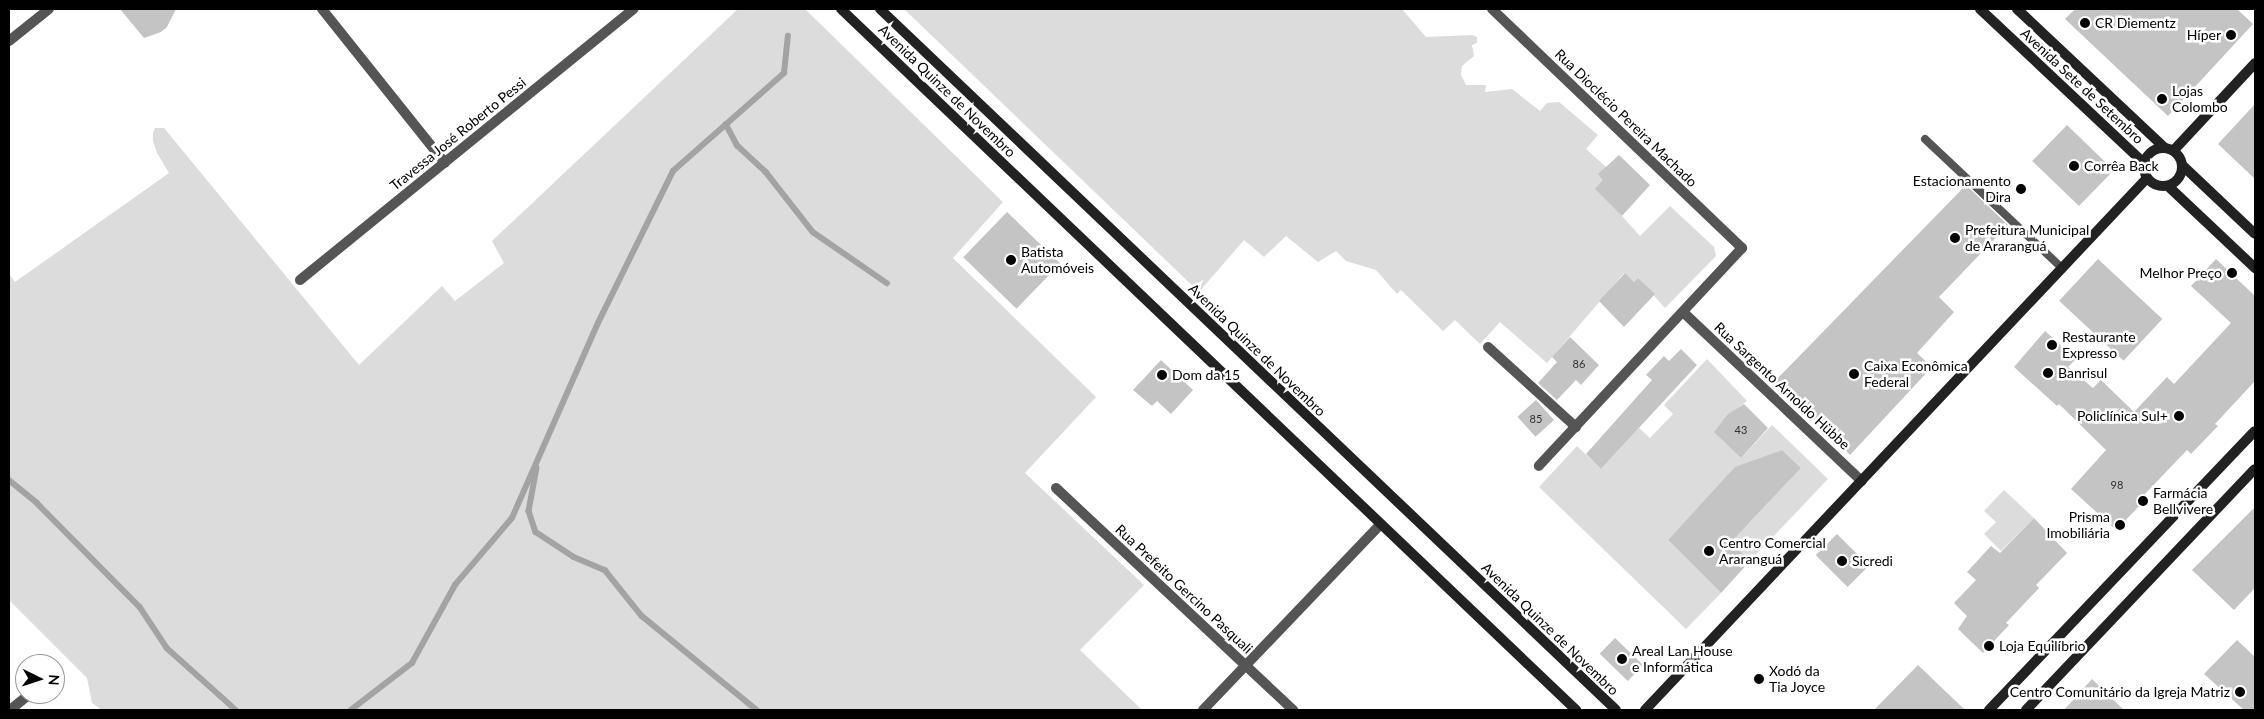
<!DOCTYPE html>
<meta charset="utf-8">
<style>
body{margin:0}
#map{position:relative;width:2264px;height:719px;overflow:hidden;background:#fff;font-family:Lato,sans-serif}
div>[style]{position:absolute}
.green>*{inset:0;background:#dcdcdc}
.stream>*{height:5.5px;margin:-2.75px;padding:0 2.75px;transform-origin:2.75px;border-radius:2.75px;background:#a3a3a3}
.building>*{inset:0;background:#c4c4c4;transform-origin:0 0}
.lane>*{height:8px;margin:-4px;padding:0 4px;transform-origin:4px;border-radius:4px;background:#555}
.street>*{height:10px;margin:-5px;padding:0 5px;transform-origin:5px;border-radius:5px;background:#555}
.secondary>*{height:10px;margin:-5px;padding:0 5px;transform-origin:5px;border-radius:5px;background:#222}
.secondary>.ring{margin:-5px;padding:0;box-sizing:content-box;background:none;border:10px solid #222;border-radius:50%}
.dots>*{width:14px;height:14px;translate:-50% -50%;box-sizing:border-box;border:2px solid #fff;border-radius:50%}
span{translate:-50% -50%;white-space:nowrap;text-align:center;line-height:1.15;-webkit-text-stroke:5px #fff;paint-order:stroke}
.number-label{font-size:11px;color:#313131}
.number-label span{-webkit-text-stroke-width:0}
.poi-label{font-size:14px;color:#000}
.left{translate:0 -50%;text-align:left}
.right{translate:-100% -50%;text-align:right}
.street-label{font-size:14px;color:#000}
.frame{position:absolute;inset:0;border:10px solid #000;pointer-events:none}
.north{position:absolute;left:15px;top:654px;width:50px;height:50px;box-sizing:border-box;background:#fff;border:1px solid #999;border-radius:50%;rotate:94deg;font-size:14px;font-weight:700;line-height:20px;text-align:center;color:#000}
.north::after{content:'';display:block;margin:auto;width:18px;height:22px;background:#000;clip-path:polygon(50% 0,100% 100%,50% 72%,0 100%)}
</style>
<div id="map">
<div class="green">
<i style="clip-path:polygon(738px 9px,805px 9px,1003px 202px,953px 258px,1096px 397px,1025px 473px,1144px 585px,1080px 650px,1142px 710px,102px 710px,92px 703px,87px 678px,9px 600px,9px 274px,15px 282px,169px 173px,157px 153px,153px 141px,153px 132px,155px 128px,164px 128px,359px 365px,442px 286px,455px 301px,504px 263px,492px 241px)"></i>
<i style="clip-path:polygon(904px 9px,1402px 9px,1426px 37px,1472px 35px,1477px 37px,1477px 43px,1472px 45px,1474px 56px,1462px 66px,1461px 75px,1466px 85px,1486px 85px,1485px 92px,1512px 89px,1540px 111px,1547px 103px,1559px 102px,1598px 135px,1586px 149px,1606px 167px,1603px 180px,1622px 216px,1640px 236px,1670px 206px,1714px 247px,1716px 256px,1665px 308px,1638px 278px,1634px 282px,1624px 273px,1547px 363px,1500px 322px,1480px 344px,1455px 320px,1443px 331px,1401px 290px,1397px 294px,1376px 270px,1346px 261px,1336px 251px,1318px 262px,1286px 236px,1264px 257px,1244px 240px,1199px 292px)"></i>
<i style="clip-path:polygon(evenodd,1707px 359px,1747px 401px,1728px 415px,1715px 432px,1741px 458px,1772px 425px,1828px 479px,1750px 561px,1697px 509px,1668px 540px,1721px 593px,1686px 629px,1539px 487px,1577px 446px,1601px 469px,1639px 428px,1650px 438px,1673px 414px,1664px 405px,1707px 359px,1782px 450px,1801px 468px,1747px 525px,1776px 452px,1782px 450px)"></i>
<i style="clip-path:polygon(2004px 490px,2034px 518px,2001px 551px,1984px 534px,1996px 522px,1984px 511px)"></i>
</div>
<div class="stream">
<i style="left:726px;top:124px;width:24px;rotate:62deg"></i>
<i style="left:737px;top:145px;width:40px;rotate:43deg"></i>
<i style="left:766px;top:172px;width:76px;rotate:51.9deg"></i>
<i style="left:813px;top:232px;width:90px;rotate:34.6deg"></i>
<i style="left:537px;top:468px;width:44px;rotate:100.5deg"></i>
<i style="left:529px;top:511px;width:22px;rotate:72deg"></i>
<i style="left:536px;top:532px;width:45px;rotate:33.3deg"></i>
<i style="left:574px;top:557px;width:34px;rotate:23deg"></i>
<i style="left:605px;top:570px;width:59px;rotate:51.2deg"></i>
<i style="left:642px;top:616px;width:149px;rotate:39.3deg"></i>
<i style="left:9px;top:480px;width:36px;rotate:39deg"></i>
<i style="left:37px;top:503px;width:146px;rotate:45.3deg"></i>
<i style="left:140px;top:607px;width:49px;rotate:56.6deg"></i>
<i style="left:167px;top:648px;width:93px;rotate:41.9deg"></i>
<i style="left:351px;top:710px;width:77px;rotate:-37.6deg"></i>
<i style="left:412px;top:663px;width:89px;rotate:-61.1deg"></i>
<i style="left:455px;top:585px;width:88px;rotate:-49.6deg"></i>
<i style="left:512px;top:518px;width:213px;rotate:-66.2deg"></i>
<i style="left:598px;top:323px;width:169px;rotate:-63.7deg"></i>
<i style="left:673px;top:171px;width:148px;rotate:-41.4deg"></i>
<i style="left:784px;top:73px;width:37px;rotate:-84deg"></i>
</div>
<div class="building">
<i style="clip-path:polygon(120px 9px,176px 9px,167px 27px,161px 32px,144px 38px)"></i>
<i style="clip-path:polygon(2075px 9px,2237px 9px,2253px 24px,2168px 116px,2065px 19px)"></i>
<i style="clip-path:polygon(2255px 104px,2255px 179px,2218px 144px)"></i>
<i style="left:2067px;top:125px;width:65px;height:50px;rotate:44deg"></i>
<i style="clip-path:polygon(1619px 155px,1650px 185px,1622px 216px,1595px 189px,1603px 180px,1598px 174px)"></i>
<i style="clip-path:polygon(1966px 185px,2008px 225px,1939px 297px,1954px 312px,1917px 353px,1932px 367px,1850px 455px,1775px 381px)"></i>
<i style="left:1007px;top:212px;width:74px;height:63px;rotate:44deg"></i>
<i style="left:2098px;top:259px;width:88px;height:57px;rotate:43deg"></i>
<i style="clip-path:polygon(2216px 259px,2255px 296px,2255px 381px,2215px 424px,2218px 426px,2191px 454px,2187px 450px,2143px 496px,2146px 499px,2116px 530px,2071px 489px,2106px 450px,2059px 404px,2057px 406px,2014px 367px,2045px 331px,2076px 359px,2068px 367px,2093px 388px,2101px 380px,2134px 412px,2167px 377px,2174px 384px,2231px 323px,2191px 286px)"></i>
<i style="clip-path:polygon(1625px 273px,1634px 282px,1638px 278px,1655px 294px,1624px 327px,1599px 301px)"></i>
<i style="clip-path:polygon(1570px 337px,1599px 365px,1581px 385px,1576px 380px,1557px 400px,1538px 383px,1557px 362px,1552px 357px)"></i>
<i style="clip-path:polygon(1681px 349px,1697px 365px,1601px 469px,1586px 454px,1652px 380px,1646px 375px,1664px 356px,1669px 361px)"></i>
<i style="clip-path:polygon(1161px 360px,1193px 390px,1171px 414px,1157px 401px,1152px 406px,1133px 390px)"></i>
<i style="left:1536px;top:400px;width:27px;height:25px;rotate:48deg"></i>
<i style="clip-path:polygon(1744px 404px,1768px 428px,1741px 458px,1714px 432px,1728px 414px)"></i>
<i style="clip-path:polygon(1782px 450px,1801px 468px,1731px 542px,1750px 561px,1721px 593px,1668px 540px,1735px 467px)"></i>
<i style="clip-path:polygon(2255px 507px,2255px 588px,2234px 610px,2192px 570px)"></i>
<i style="clip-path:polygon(2034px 518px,2067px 553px,2036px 585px,2039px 588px,2006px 623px,2009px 625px,1983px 653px,1958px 629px,1967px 616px,1954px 603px,1976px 580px,1967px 572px,1991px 546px,2000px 553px)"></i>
<i style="left:1837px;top:534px;width:45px;height:30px;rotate:45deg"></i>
<i style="left:1615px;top:638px;width:39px;height:22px;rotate:44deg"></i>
<i style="clip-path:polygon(2237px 640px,2255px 657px,2255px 710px,2244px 710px,2204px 674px)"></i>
<i style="clip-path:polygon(1918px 665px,1965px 710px,1874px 710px)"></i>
<i style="clip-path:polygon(2092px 679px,2124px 710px,2064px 710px)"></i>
</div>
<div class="lane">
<i style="left:1925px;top:139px;width:188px;rotate:43.3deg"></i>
</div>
<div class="street">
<i style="left:322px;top:9px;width:197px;rotate:51.4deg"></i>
<i style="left:1492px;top:9px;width:346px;rotate:43.7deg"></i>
<i style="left:1742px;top:248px;width:298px;rotate:133deg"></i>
<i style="left:9px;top:41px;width:51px;rotate:-38.7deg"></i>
<i style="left:300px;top:280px;width:430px;rotate:-39.1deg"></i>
<i style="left:1683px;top:312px;width:246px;rotate:43.4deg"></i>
<i style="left:1488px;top:347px;width:119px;rotate:42.3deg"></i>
<i style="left:1056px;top:488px;width:325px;rotate:43.1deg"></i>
<i style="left:10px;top:710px;width:26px;rotate:-39deg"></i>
<i style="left:1203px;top:710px;width:257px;rotate:-46.3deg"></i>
</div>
<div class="secondary">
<i style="left:841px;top:9px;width:1016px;rotate:43.64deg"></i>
<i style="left:880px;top:9px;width:1016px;rotate:43.6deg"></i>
<i style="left:1980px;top:9px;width:225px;rotate:43.2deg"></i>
<i style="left:2017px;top:9px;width:202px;rotate:43.2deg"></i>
<i class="ring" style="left:2144px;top:148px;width:28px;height:28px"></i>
<i style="left:2174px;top:150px;width:119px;rotate:-47deg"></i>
<i style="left:2182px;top:165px;width:100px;rotate:43.4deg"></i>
<i style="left:2168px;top:186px;width:120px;rotate:43.3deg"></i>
<i style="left:1645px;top:710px;width:731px;rotate:-46.66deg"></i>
<i style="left:1989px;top:710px;width:385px;rotate:-46.4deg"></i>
<i style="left:2026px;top:710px;width:332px;rotate:-46.5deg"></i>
</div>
<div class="dots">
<i style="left:2085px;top:23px;background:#000"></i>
<i style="left:2231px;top:35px;background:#000"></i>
<i style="left:2162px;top:99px;background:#000"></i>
<i style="left:2074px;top:166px;background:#000"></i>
<i style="left:2021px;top:189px;background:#000"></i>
<i style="left:1955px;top:238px;background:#000"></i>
<i style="left:1011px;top:260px;background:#000"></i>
<i style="left:2232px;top:273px;background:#000"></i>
<i style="left:2052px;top:345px;background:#000"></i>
<i style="left:2048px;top:373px;background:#000"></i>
<i style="left:1854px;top:374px;background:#000"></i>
<i style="left:1162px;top:375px;background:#000"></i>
<i style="left:2179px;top:416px;background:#000"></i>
<i style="left:2143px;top:501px;background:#000"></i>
<i style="left:2120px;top:525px;background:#000"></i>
<i style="left:1709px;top:551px;background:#000"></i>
<i style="left:1842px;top:561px;background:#000"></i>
<i style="left:1989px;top:646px;background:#000"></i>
<i style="left:1622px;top:659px;background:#000"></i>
<i style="left:1759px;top:679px;background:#000"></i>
<i style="left:2240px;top:692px;background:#000"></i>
</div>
<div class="number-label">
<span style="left:1579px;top:364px">86</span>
<span style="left:1536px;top:419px">85</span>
<span style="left:1741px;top:430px">43</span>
<span style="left:2117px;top:485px">98</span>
</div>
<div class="poi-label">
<span class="left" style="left:2095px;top:23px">CR Diementz</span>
<span class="right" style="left:2221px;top:35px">Híper</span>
<span class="left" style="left:2172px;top:99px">Lojas<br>Colombo</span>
<span class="left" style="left:2084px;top:166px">Corrêa Back</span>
<span class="right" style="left:2011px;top:189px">Estacionamento<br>Dira</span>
<span class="left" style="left:1965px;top:238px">Prefeitura Municipal<br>de Araranguá</span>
<span class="left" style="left:1021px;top:260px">Batista<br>Automóveis</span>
<span class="right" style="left:2222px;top:273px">Melhor Preço</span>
<span class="left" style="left:2062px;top:345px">Restaurante<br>Expresso</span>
<span class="left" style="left:1864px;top:374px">Caixa Econômica<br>Federal</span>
<span class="left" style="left:2058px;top:373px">Banrisul</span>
<span class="left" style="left:1172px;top:375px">Dom da 15</span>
<span class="right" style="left:2168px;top:416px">Policlínica Sul+</span>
<span class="left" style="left:2153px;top:501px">Farmácia<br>Bellvivere</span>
<span class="right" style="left:2110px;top:525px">Prisma<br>Imobiliária</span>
<span class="left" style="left:1719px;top:551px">Centro Comercial<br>Araranguá</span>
<span class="left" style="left:1852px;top:561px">Sicredi</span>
<span class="left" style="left:1999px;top:646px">Loja Equilíbrio</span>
<span class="left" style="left:1632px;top:659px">Areal Lan House<br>e Informática</span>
<span class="left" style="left:1769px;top:679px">Xodó da<br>Tia Joyce</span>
<span class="right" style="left:2230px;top:692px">Centro Comunitário da Igreja Matriz</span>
</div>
<div class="street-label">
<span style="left:2082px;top:86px;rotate:43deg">Avenida Sete de Setembro</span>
<span style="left:947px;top:91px;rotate:44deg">Avenida Quinze de Novembro</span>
<span style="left:1626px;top:118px;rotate:44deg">Rua Dioclécio Pereira Machado</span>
<span style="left:458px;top:134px;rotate:-39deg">Travessa José Roberto Pessi</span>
<span style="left:1257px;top:350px;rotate:44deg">Avenida Quinze de Novembro</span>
<span style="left:1782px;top:386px;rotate:43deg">Rua Sargento Arnoldo Hübbe</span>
<span style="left:1184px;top:589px;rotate:43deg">Rua Prefeito Gercino Pasquali</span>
<span style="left:1550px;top:629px;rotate:44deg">Avenida Quinze de Novembro</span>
</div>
<div class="frame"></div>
<div class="north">N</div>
</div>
